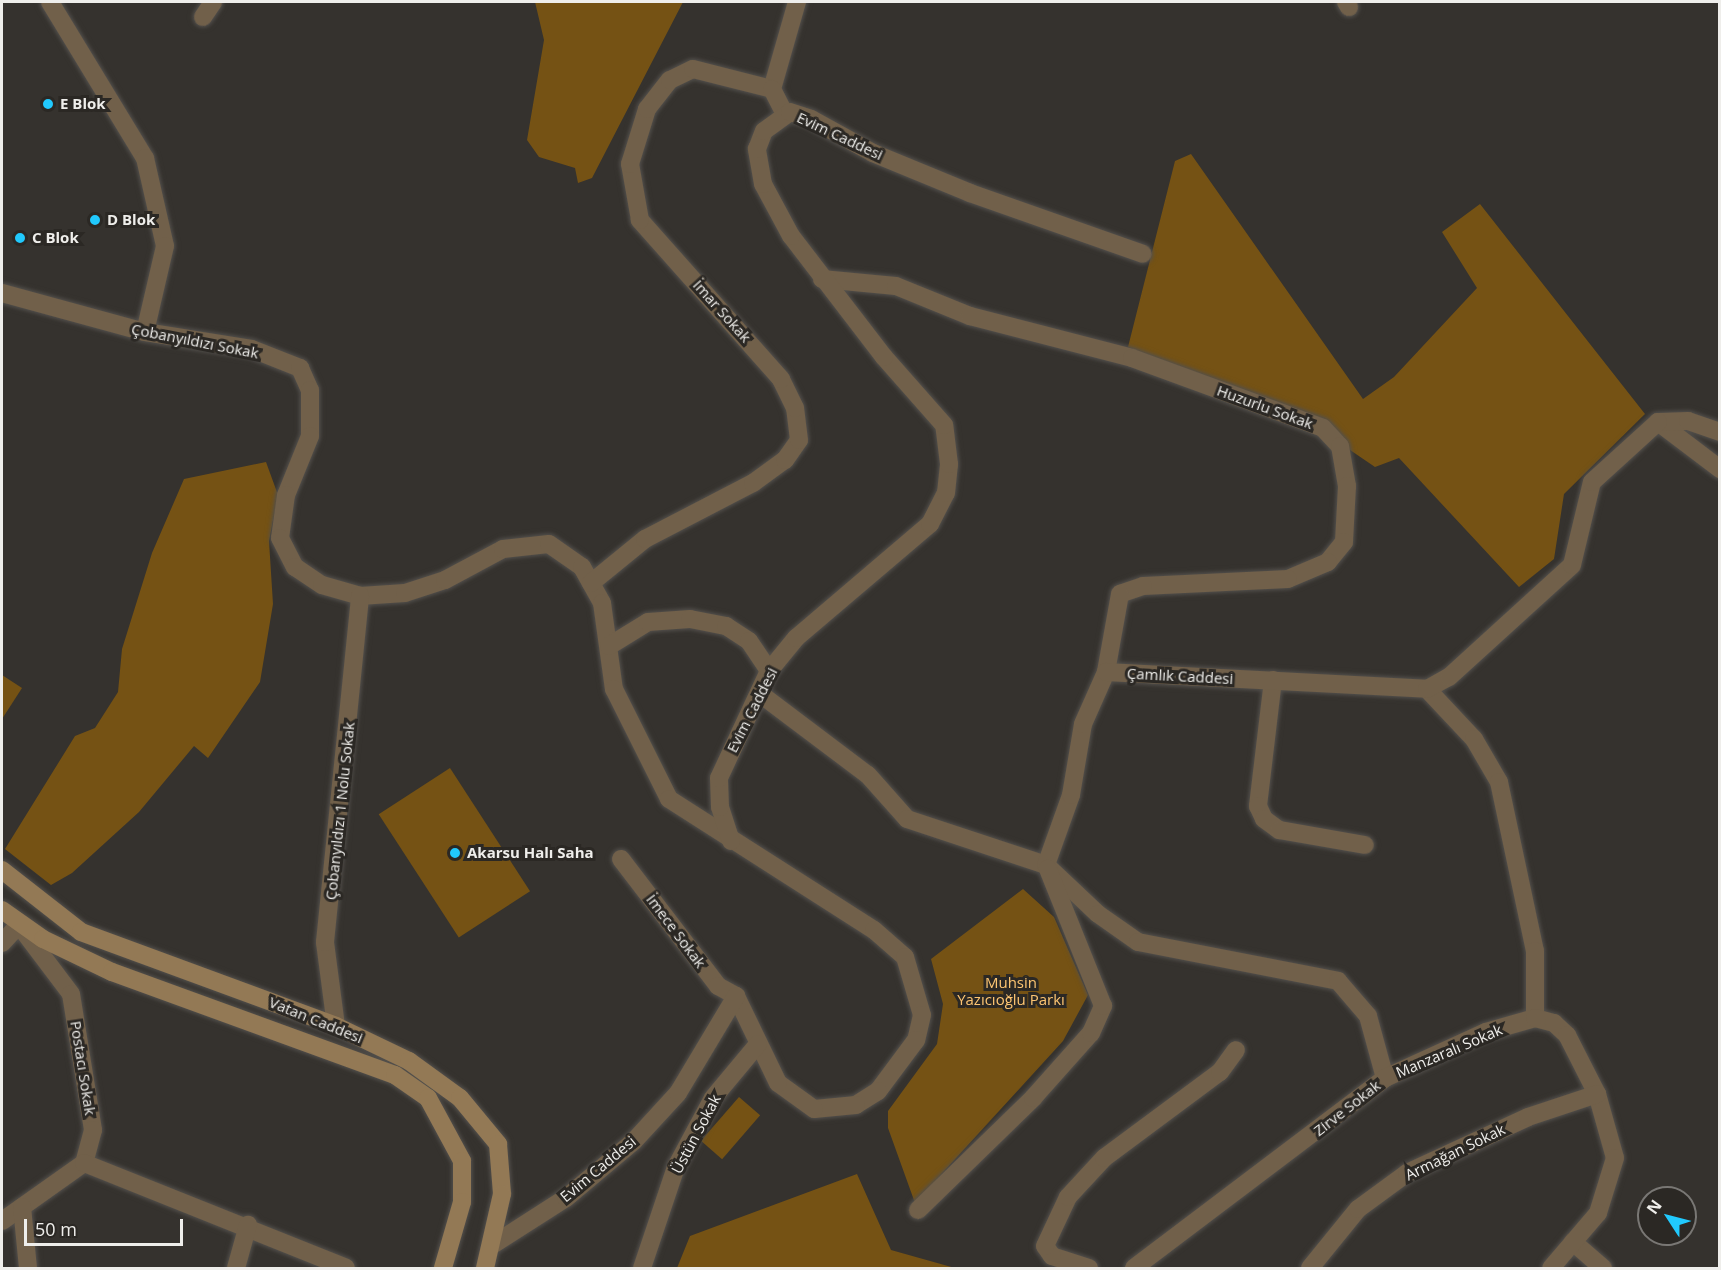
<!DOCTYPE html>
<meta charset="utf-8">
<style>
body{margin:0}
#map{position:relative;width:1721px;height:1270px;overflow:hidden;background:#35322e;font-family:"Open Sans",sans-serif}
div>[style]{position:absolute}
.green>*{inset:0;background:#755214;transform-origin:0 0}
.roads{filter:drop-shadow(0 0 2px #53504c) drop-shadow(0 0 2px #53504c)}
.street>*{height:18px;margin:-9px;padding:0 9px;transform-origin:9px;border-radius:9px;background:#71604a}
.secondary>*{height:18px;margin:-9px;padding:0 9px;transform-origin:9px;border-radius:9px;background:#937955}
.dots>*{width:16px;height:16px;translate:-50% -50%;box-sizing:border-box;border:3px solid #2b2824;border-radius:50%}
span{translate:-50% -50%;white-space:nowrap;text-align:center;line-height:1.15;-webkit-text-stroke:6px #2b2824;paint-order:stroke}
.poi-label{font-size:15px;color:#efeeeb;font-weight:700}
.left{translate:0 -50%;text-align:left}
.street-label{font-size:15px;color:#efeeeb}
.park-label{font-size:15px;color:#fdc572}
.frame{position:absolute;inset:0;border:3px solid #efeeeb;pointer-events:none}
.north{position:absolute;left:1637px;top:1186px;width:60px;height:60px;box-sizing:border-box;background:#2b2824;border:2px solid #797774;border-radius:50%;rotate:306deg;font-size:16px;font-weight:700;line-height:24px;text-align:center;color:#efeeeb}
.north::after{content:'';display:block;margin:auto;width:21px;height:27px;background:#21c9fd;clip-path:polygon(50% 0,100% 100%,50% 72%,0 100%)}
.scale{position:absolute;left:24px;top:1219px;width:159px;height:27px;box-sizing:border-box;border:3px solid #efeeeb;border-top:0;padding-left:8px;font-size:18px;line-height:21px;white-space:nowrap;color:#efeeeb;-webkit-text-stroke:4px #2b2824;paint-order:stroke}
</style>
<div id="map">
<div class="green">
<i style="clip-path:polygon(535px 2px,683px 2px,592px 178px,578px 183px,575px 168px,539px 157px,527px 140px,544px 40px)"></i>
<i style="clip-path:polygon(1191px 154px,1363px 399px,1394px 377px,1477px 288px,1442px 232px,1480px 204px,1645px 414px,1564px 494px,1554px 559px,1519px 587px,1399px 458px,1375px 467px,1350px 450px,1326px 421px,1128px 347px,1175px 161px)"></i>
<i style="clip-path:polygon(266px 462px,278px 495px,269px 541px,273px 604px,260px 682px,208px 758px,194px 746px,139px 812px,72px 873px,51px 885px,5px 849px,75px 736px,95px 728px,118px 692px,122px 649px,152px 553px,184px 479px)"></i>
<i style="clip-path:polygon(2px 675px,22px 688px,2px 719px)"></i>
<i style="left:450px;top:768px;width:147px;height:85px;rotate:57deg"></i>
<i style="clip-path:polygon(1023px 889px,1054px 917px,1088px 995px,1063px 1041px,915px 1203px,888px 1128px,888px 1111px,937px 1044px,943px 1004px,931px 959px)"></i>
<i style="left:739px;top:1097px;width:28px;height:58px;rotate:41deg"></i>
<i style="clip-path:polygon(857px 1174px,891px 1250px,955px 1268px,677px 1268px,690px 1236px)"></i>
</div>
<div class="roads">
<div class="street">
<i style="left:50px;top:2px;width:183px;rotate:58.7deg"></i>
<i style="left:145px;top:158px;width:90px;rotate:77.2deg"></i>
<i style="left:165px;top:246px;width:88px;rotate:103.1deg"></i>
<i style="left:1346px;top:2px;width:6px;rotate:59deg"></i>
<i style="left:203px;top:17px;width:18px;rotate:-56deg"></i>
<i style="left:772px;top:89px;width:91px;rotate:-74deg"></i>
<i style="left:822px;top:279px;width:74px;rotate:5.4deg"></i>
<i style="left:896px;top:286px;width:80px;rotate:22.1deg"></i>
<i style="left:970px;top:316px;width:167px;rotate:14.5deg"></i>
<i style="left:1132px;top:358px;width:203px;rotate:20.1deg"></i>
<i style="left:1323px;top:428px;width:25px;rotate:47deg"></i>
<i style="left:1340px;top:446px;width:41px;rotate:80.1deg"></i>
<i style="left:1347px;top:486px;width:56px;rotate:93.1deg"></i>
<i style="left:1344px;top:542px;width:26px;rotate:129deg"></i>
<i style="left:1328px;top:562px;width:43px;rotate:157deg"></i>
<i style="left:1288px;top:579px;width:145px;rotate:177.2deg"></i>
<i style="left:1143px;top:586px;width:24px;rotate:161deg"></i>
<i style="left:1120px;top:594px;width:79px;rotate:100.2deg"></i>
<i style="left:2px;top:293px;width:148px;rotate:15.3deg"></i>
<i style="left:145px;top:332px;width:108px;rotate:9deg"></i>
<i style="left:252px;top:349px;width:52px;rotate:21.6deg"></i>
<i style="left:300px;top:368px;width:24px;rotate:66deg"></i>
<i style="left:310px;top:390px;width:46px;rotate:90deg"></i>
<i style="left:310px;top:436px;width:64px;rotate:112.1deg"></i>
<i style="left:286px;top:495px;width:43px;rotate:97.9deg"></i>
<i style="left:280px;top:538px;width:33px;rotate:63deg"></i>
<i style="left:295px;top:567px;width:32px;rotate:34deg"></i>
<i style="left:322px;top:585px;width:40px;rotate:16deg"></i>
<i style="left:360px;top:596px;width:45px;rotate:-3.8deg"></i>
<i style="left:405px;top:593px;width:42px;rotate:-18deg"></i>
<i style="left:445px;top:580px;width:66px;rotate:-28.1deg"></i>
<i style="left:503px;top:549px;width:46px;rotate:-6.2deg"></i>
<i style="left:549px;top:544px;width:40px;rotate:34.9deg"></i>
<i style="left:582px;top:567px;width:41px;rotate:60.9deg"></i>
<i style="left:602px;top:603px;width:87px;rotate:82.1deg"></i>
<i style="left:614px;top:689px;width:123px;rotate:63.4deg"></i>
<i style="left:669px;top:799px;width:243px;rotate:32.6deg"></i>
<i style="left:874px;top:930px;width:41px;rotate:41.1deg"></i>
<i style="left:905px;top:957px;width:60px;rotate:73.7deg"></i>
<i style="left:922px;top:1015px;width:26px;rotate:103deg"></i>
<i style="left:916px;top:1040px;width:64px;rotate:126.7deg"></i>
<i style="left:878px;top:1091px;width:26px;rotate:148deg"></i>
<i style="left:856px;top:1105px;width:42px;rotate:174.6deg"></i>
<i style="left:814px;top:1109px;width:44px;rotate:-144.2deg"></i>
<i style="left:778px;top:1083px;width:97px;rotate:-115.8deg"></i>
<i style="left:1658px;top:422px;width:78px;rotate:37.2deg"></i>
<i style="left:1658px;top:422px;width:30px;rotate:-2deg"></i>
<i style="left:1688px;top:421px;width:34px;rotate:19deg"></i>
<i style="left:591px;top:583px;width:70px;rotate:-39.2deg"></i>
<i style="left:645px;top:539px;width:122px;rotate:-27.4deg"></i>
<i style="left:753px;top:483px;width:39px;rotate:-36deg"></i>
<i style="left:785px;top:460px;width:24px;rotate:-55deg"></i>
<i style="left:799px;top:440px;width:32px;rotate:-97deg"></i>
<i style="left:795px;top:408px;width:32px;rotate:-116deg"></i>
<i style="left:781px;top:379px;width:213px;rotate:-131.6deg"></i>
<i style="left:640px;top:220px;width:57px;rotate:-100.1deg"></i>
<i style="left:630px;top:164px;width:58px;rotate:-72.8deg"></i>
<i style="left:647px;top:109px;width:37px;rotate:-52deg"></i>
<i style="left:670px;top:80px;width:25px;rotate:-26deg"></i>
<i style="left:693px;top:69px;width:81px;rotate:14.2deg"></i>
<i style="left:772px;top:89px;width:28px;rotate:63deg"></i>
<i style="left:609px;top:646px;width:46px;rotate:-31.6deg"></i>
<i style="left:648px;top:622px;width:42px;rotate:-4.1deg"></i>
<i style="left:690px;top:619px;width:37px;rotate:11deg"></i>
<i style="left:726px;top:626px;width:27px;rotate:33deg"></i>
<i style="left:749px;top:641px;width:36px;rotate:56deg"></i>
<i style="left:1273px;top:680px;width:127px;rotate:96.8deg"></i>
<i style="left:1258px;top:806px;width:14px;rotate:65deg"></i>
<i style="left:1264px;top:819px;width:19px;rotate:36deg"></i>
<i style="left:1279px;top:830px;width:87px;rotate:9.9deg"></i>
<i style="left:1427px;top:689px;width:69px;rotate:46.8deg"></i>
<i style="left:1474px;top:739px;width:50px;rotate:59.8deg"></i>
<i style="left:1499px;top:782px;width:173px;rotate:78deg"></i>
<i style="left:1535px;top:951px;width:67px;rotate:90deg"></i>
<i style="left:759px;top:693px;width:136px;rotate:37deg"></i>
<i style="left:868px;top:775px;width:59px;rotate:48.4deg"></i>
<i style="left:907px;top:819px;width:146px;rotate:18.3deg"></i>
<i style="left:1046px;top:865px;width:71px;rotate:43.3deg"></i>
<i style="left:1098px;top:914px;width:49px;rotate:35deg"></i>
<i style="left:1138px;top:942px;width:204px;rotate:11deg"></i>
<i style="left:1338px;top:981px;width:46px;rotate:49.4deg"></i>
<i style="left:1368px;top:1016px;width:64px;rotate:74.7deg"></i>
<i style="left:731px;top:841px;width:36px;rotate:-108deg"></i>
<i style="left:720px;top:807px;width:29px;rotate:-92deg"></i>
<i style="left:719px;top:778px;width:118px;rotate:-65deg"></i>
<i style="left:769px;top:671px;width:43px;rotate:-50.7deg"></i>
<i style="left:796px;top:638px;width:176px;rotate:-40.4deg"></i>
<i style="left:930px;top:524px;width:35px;rotate:-63deg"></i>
<i style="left:946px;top:493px;width:29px;rotate:-84deg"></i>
<i style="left:949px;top:464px;width:39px;rotate:-97deg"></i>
<i style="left:944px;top:425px;width:91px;rotate:-131.4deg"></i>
<i style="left:884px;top:357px;width:153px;rotate:-127.5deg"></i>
<i style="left:791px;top:236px;width:59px;rotate:-118.3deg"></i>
<i style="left:763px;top:184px;width:36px;rotate:-100deg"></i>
<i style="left:757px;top:149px;width:19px;rotate:-69deg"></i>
<i style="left:764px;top:131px;width:32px;rotate:-36deg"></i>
<i style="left:790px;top:112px;width:22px;rotate:18deg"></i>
<i style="left:811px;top:119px;width:71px;rotate:28.7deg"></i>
<i style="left:873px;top:153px;width:105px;rotate:22.4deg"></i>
<i style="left:970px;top:193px;width:183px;rotate:19.4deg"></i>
<i style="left:621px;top:859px;width:160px;rotate:52.6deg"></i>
<i style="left:718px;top:986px;width:21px;rotate:29deg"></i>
<i style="left:1046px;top:865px;width:74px;rotate:-70.3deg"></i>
<i style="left:1071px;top:795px;width:72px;rotate:-80.4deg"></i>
<i style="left:1083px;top:724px;width:57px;rotate:-66.1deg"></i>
<i style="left:1106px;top:672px;width:321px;rotate:3deg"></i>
<i style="left:1427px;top:689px;width:25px;rotate:-29deg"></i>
<i style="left:1449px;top:677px;width:166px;rotate:-42.3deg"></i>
<i style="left:1572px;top:565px;width:85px;rotate:-76.5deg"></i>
<i style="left:1592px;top:482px;width:89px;rotate:-42.3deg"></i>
<i style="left:2px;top:943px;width:25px;rotate:-47deg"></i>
<i style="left:19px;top:925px;width:86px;rotate:53deg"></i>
<i style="left:71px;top:994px;width:138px;rotate:80.8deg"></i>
<i style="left:93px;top:1130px;width:34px;rotate:105deg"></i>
<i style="left:84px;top:1163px;width:100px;rotate:144.7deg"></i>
<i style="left:336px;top:1026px;width:85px;rotate:-97.5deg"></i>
<i style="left:325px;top:942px;width:348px;rotate:-84.2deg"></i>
<i style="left:84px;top:1163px;width:282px;rotate:21.8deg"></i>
<i style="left:22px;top:1207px;width:61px;rotate:84.4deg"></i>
<i style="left:918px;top:1210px;width:161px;rotate:-44.2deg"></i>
<i style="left:1033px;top:1098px;width:87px;rotate:-48.3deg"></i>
<i style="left:1091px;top:1033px;width:30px;rotate:-66deg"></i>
<i style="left:1103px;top:1006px;width:148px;rotate:-111.9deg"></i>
<i style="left:1573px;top:1242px;width:40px;rotate:41deg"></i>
<i style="left:494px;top:1244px;width:85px;rotate:-32.6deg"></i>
<i style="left:566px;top:1198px;width:89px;rotate:-40deg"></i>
<i style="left:634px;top:1141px;width:65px;rotate:-47.5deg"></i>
<i style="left:678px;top:1093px;width:113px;rotate:-59.1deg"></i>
<i style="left:236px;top:1268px;width:45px;rotate:-74.4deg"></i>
<i style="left:642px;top:1268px;width:107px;rotate:-71.4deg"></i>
<i style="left:676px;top:1167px;width:78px;rotate:-61.8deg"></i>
<i style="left:713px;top:1098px;width:70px;rotate:-50.2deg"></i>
<i style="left:1089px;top:1268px;width:39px;rotate:-162deg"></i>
<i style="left:1052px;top:1256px;width:12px;rotate:-125deg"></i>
<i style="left:1045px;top:1246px;width:54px;rotate:-64.9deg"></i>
<i style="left:1068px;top:1197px;width:53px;rotate:-47.3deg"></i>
<i style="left:1104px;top:1158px;width:144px;rotate:-36.6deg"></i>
<i style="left:1220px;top:1072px;width:27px;rotate:-54deg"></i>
<i style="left:1134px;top:1268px;width:315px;rotate:-37.1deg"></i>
<i style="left:1385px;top:1078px;width:111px;rotate:-24.5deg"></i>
<i style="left:1486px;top:1032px;width:51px;rotate:-15.9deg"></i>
<i style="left:1535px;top:1018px;width:20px;rotate:15deg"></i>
<i style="left:1554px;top:1023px;width:18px;rotate:43deg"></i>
<i style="left:1567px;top:1035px;width:66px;rotate:63deg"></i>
<i style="left:1597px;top:1094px;width:66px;rotate:74.3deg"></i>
<i style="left:1615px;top:1158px;width:58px;rotate:107.2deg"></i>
<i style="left:1598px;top:1213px;width:72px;rotate:130.5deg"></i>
<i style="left:1310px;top:1268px;width:76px;rotate:-50.9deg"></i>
<i style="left:1358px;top:1209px;width:61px;rotate:-36.3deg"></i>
<i style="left:1407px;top:1173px;width:133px;rotate:-24.8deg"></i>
<i style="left:1528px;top:1117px;width:73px;rotate:-18.4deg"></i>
</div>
<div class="secondary">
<i style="left:2px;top:870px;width:100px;rotate:38.1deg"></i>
<i style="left:81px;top:932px;width:272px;rotate:20.2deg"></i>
<i style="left:336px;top:1026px;width:81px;rotate:25.6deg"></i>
<i style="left:409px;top:1061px;width:63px;rotate:36deg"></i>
<i style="left:460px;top:1098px;width:60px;rotate:50.4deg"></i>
<i style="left:498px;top:1144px;width:50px;rotate:85.4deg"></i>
<i style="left:502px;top:1194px;width:76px;rotate:102.9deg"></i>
<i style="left:2px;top:910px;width:50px;rotate:35.3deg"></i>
<i style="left:43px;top:939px;width:76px;rotate:25.6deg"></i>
<i style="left:112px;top:972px;width:301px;rotate:20deg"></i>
<i style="left:395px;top:1075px;width:40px;rotate:34.9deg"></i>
<i style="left:428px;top:1098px;width:72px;rotate:61.6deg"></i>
<i style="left:462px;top:1161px;width:41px;rotate:90deg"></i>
<i style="left:462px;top:1202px;width:69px;rotate:106.1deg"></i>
</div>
</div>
<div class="dots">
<i style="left:48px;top:104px;background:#21c9fd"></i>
<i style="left:95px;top:220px;background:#21c9fd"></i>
<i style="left:20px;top:238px;background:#21c9fd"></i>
<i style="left:455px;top:853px;background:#21c9fd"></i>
</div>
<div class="poi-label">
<span class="left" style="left:60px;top:104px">E Blok</span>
<span class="left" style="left:107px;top:220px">D Blok</span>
<span class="left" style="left:32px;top:238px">C Blok</span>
<span class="left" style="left:467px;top:853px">Akarsu Halı Saha</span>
</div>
<div class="street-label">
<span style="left:840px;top:136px;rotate:25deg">Evim Caddesi</span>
<span style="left:722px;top:311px;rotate:48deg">İmar Sokak</span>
<span style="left:195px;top:341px;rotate:11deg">Çobanyıldızı Sokak</span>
<span style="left:1265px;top:407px;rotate:20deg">Huzurlu Sokak</span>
<span style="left:1180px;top:676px;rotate:3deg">Çamlık Caddesi</span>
<span style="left:752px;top:710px;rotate:-63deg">Evim Caddesi</span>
<span style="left:340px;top:811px;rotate:-84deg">Çobanyıldızı 1 Nolu Sokak</span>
<span style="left:676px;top:931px;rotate:53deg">İmece Sokak</span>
<span style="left:316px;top:1020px;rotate:22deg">Vatan Caddesi</span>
<span style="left:1449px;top:1051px;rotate:-23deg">Manzaralı Sokak</span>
<span style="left:83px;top:1068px;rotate:81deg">Postacı Sokak</span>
<span style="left:1347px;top:1108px;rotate:-38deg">Zirve Sokak</span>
<span style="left:696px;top:1134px;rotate:-62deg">Üstün Sokak</span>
<span style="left:1455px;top:1152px;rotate:-26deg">Armağan Sokak</span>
<span style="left:598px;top:1169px;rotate:-40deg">Evim Caddesi</span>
</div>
<div class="park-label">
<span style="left:1011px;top:991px">Muhsin<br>Yazıcıoğlu Parkı</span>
</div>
<div class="frame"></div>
<div class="north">N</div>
<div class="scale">50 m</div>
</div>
